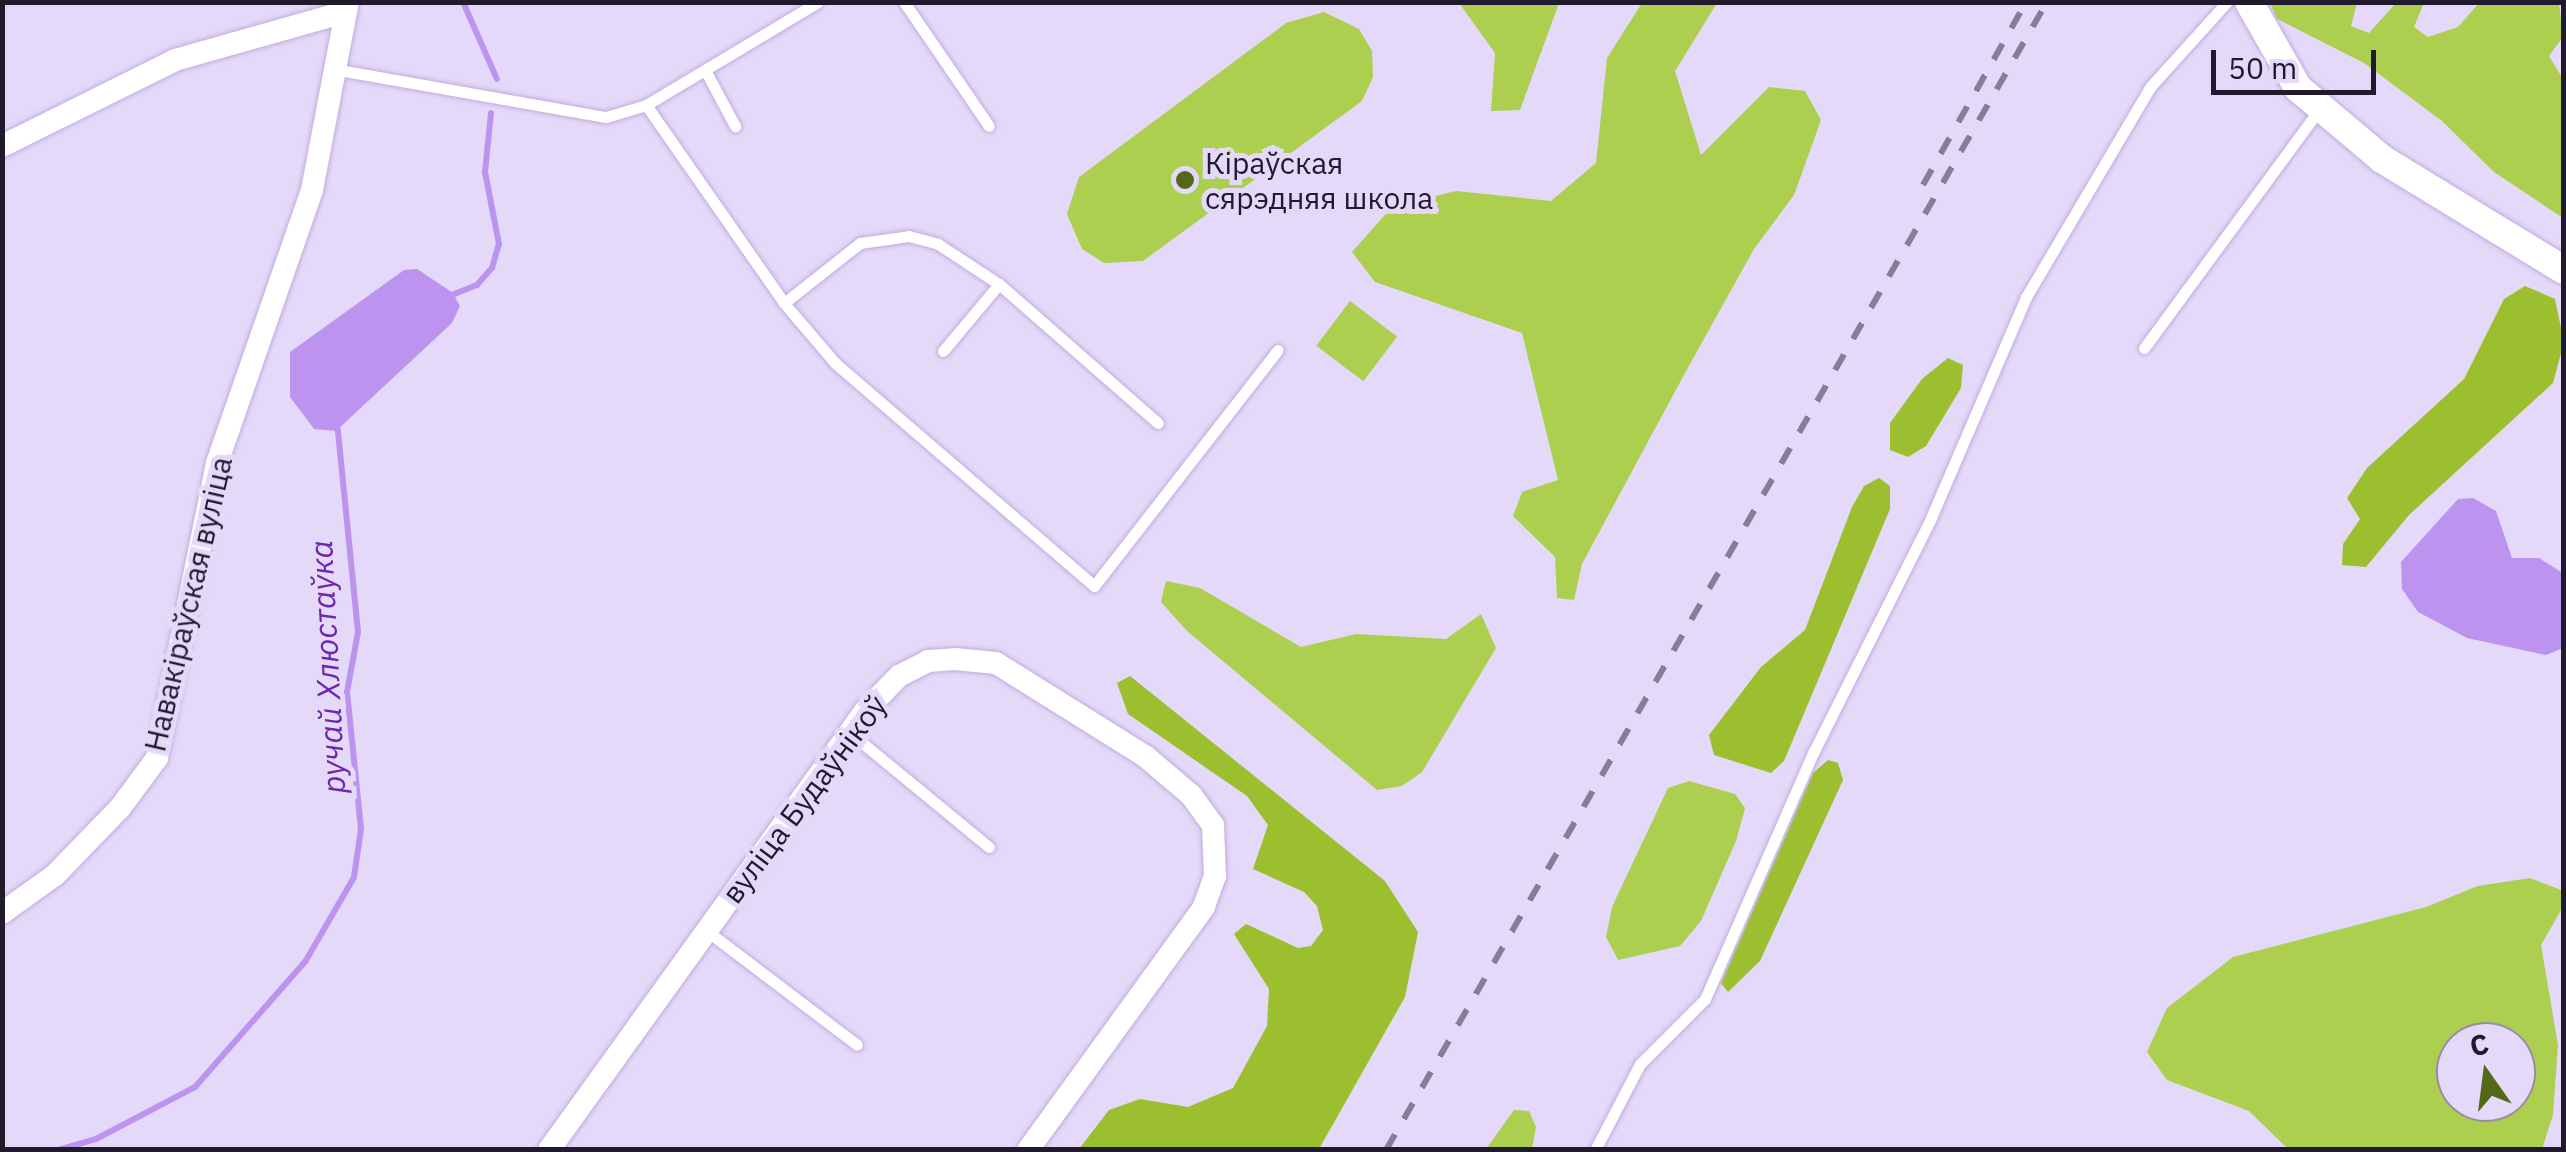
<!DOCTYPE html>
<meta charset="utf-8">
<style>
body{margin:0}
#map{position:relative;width:2566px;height:1152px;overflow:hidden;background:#e5d9f9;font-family:"IBM Plex Sans",sans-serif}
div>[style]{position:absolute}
.green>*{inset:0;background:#accf4f;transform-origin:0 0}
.forest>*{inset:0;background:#9bbf2e}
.water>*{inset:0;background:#bc94f0}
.stream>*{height:6px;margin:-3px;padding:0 3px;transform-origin:3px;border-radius:3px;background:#bc94f0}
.roads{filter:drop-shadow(0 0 2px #c0acdf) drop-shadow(0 0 2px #c0acdf)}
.service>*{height:11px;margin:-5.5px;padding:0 5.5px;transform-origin:5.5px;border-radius:5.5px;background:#fff}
.minor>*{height:22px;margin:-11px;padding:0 11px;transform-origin:11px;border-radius:11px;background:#fff}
.tertiary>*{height:28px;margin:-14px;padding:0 14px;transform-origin:14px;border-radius:14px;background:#fff}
.rail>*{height:6px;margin-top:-3px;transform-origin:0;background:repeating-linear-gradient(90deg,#877d97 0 18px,transparent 0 36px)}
.dots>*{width:28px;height:28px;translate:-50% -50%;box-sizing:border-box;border:5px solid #e5d9f9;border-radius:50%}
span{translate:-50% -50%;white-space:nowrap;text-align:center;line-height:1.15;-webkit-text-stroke:10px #e5d9f9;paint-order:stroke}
.poi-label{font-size:30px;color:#21192c}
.left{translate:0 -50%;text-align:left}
.street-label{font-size:30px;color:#21192c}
.water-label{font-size:32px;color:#6e26ad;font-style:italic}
.frame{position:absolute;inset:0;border:5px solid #21192c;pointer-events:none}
.north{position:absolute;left:2436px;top:1022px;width:100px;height:100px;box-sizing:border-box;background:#e5d9f9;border:2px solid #978ca7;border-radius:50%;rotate:346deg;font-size:28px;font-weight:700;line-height:40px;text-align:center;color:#21192c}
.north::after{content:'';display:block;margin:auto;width:35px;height:45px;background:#546917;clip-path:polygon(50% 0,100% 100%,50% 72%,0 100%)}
.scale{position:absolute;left:2211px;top:50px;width:165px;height:45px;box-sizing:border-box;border:5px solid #21192c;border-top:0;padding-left:12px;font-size:30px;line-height:35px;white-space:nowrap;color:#21192c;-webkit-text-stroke:8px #e5d9f9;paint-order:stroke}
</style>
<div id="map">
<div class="green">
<i style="clip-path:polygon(1459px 3px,1559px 3px,1520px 110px,1491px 111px,1495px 53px)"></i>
<i style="clip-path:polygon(1642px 3px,1717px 3px,1675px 71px,1701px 155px,1769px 87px,1805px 91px,1821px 120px,1794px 195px,1754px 249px,1685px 373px,1582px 564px,1574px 600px,1557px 598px,1555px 557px,1513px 516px,1522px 492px,1558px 480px,1522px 333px,1375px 282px,1352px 252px,1392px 207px,1456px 191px,1551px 201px,1596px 163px,1607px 58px)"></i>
<i style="clip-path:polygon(2270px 3px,2357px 3px,2351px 26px,2369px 33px,2396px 3px,2424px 3px,2414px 27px,2428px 37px,2458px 27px,2479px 3px,2559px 3px,2563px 37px,2549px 56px,2563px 79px,2563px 218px,2494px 172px,2442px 121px,2364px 63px,2277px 19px)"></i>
<i style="clip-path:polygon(1324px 12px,1359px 29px,1372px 51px,1373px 77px,1362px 101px,1143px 261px,1104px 263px,1082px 249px,1067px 214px,1079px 177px,1286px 23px)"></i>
<i style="left:1350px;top:301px;width:59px;height:56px;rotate:37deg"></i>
<i style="clip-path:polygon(1166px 581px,1200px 588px,1301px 647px,1356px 634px,1446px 639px,1481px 614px,1496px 648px,1422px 772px,1402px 786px,1377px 790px,1187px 631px,1161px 602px)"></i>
<i style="clip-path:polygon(1689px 781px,1735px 794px,1745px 808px,1736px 841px,1701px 921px,1680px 946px,1618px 960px,1606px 937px,1612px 907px,1668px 788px)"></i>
<i style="clip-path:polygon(evenodd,2530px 878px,2561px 890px,2564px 905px,2541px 945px,2558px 1045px,2553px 1115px,2542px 1149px,2288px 1149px,2249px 1111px,2167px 1080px,2147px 1052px,2167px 1008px,2233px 957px,2426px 907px,2478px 886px,2530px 878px,2456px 1042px,2516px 1042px,2516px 1102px,2456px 1102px,2456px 1042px)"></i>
<i style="clip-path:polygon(1514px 1110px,1529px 1111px,1536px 1127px,1532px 1149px,1486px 1149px)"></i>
</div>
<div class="forest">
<i style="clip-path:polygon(2525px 286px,2555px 299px,2564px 342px,2553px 383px,2409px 515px,2366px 567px,2342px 565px,2343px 544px,2360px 519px,2347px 498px,2367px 468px,2464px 379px,2504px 299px)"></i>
<i style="clip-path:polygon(1948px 358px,1963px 365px,1961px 388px,1926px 446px,1908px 457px,1890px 450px,1890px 423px,1922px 379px)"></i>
<i style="clip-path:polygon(1879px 478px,1890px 486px,1890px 509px,1784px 761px,1771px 773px,1714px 755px,1709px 735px,1761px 667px,1805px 630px,1852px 507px,1864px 486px)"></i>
<i style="clip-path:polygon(1130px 676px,1385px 881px,1418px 932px,1405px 997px,1319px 1149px,1079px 1149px,1109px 1110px,1140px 1099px,1188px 1107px,1233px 1088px,1267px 1026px,1269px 989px,1234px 934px,1246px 924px,1298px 948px,1311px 946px,1323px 930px,1317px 906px,1304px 892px,1253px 869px,1268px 825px,1247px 796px,1128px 714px,1117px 683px)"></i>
<i style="clip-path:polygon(1828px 760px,1838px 763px,1843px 780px,1760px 961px,1728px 992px,1721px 983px,1813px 773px)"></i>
</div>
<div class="water">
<i style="clip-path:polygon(417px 269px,453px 293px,460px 306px,452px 323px,336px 431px,314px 429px,290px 397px,290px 352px,404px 270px)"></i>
<i style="clip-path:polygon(2473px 498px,2496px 511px,2512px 558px,2539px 558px,2563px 573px,2563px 648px,2546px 655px,2467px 638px,2418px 612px,2402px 589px,2401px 562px,2458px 499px)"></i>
</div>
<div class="stream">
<i style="left:463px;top:2px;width:84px;rotate:66.2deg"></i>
<i style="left:447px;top:297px;width:32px;rotate:-22deg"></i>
<i style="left:477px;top:285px;width:23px;rotate:-49deg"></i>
<i style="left:492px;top:268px;width:25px;rotate:-74deg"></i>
<i style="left:499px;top:244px;width:73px;rotate:-101deg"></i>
<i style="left:485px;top:172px;width:59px;rotate:-84.2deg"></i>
<i style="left:58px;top:1150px;width:40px;rotate:-16deg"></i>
<i style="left:96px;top:1139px;width:112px;rotate:-27.7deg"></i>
<i style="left:195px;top:1087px;width:167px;rotate:-48.7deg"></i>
<i style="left:305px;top:962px;width:98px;rotate:-60deg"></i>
<i style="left:354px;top:877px;width:49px;rotate:-81.7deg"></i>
<i style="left:361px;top:829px;width:138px;rotate:-95.8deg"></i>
<i style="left:347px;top:692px;width:61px;rotate:-79.6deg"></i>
<i style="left:358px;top:632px;width:210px;rotate:-95.7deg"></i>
</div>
<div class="roads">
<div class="service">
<i style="left:904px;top:2px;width:150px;rotate:55.6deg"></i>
<i style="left:339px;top:70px;width:271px;rotate:10deg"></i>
<i style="left:606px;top:117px;width:42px;rotate:-16.7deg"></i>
<i style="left:646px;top:105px;width:200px;rotate:-30.9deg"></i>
<i style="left:705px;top:70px;width:64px;rotate:61.8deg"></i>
<i style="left:646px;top:105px;width:241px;rotate:55.1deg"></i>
<i style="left:784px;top:303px;width:79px;rotate:49.6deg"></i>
<i style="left:835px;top:363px;width:342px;rotate:40.7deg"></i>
<i style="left:1094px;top:586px;width:299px;rotate:-52.1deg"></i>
<i style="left:784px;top:303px;width:97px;rotate:-38.3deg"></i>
<i style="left:860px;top:243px;width:49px;rotate:-8.1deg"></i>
<i style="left:909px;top:236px;width:30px;rotate:15deg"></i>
<i style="left:938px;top:244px;width:73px;rotate:33.3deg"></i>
<i style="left:999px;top:284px;width:211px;rotate:41.2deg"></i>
<i style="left:2144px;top:348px;width:295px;rotate:-53.7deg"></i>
<i style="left:943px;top:351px;width:87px;rotate:-50.1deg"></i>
<i style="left:849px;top:732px;width:181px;rotate:39.4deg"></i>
<i style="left:707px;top:931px;width:188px;rotate:37.2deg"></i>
<i style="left:1595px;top:1150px;width:97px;rotate:-62.4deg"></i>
<i style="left:1640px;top:1064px;width:92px;rotate:-45deg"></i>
<i style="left:1705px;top:999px;width:271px;rotate:-66.3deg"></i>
<i style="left:1814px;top:751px;width:258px;rotate:-63.3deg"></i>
<i style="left:1930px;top:520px;width:243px;rotate:-66.7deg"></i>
<i style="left:2026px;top:297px;width:245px;rotate:-59.4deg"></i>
<i style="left:2151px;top:86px;width:113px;rotate:-47.9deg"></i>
</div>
<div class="minor">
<i style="left:2px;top:146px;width:193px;rotate:-26.4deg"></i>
<i style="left:175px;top:60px;width:177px;rotate:-15.8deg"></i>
<i style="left:2px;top:913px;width:65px;rotate:-35.6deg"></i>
<i style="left:55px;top:875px;width:93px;rotate:-45.9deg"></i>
<i style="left:120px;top:808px;width:62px;rotate:-53.5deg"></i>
<i style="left:157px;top:758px;width:301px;rotate:-78.5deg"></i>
<i style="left:217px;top:463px;width:289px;rotate:-70.8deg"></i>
<i style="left:312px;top:190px;width:191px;rotate:-79.2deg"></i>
<i style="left:549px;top:1150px;width:541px;rotate:-54.25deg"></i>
<i style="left:865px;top:711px;width:49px;rotate:-45.8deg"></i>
<i style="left:899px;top:676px;width:33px;rotate:-27deg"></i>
<i style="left:928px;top:661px;width:27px;rotate:-4deg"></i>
<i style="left:955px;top:659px;width:41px;rotate:5.6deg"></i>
<i style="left:996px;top:663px;width:176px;rotate:32deg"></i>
<i style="left:1145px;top:756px;width:60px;rotate:40.3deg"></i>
<i style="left:1191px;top:795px;width:37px;rotate:54deg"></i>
<i style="left:1213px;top:825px;width:51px;rotate:87.8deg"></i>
<i style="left:1215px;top:876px;width:33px;rotate:110deg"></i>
<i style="left:1204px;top:907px;width:300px;rotate:125.9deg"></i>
</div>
<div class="tertiary">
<i style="left:2249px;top:2px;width:99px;rotate:60.3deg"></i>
<i style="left:2298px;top:88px;width:110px;rotate:40.2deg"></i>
<i style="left:2382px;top:159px;width:213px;rotate:31.4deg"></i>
</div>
</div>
<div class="rail">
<i style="left:1923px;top:185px;width:210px;rotate:-60.6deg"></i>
<i style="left:1386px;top:1150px;width:1325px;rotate:-60.07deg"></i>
</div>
<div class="dots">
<i style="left:1185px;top:180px;background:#546917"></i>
</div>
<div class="poi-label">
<span class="left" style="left:1205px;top:180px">Кіраўская<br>сярэдняя школа</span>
</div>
<div class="street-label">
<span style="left:188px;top:604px;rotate:-77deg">Навакіраўская вуліца</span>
<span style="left:804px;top:799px;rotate:-53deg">вуліца Будаўнікоў</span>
</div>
<div class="water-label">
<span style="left:327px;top:667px;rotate:-93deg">ручай Хлюстаўка</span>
</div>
<div class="frame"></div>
<div class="north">С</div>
<div class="scale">50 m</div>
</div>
